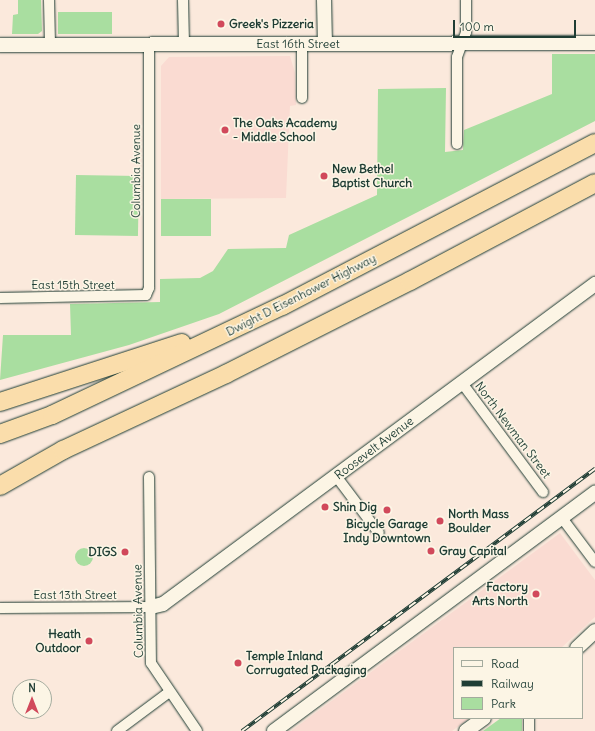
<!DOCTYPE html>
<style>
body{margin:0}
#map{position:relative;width:595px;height:731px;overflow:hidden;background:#fbe9dc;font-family:Delius,sans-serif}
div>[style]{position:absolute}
.built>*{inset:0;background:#fadbd2}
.green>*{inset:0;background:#a9dea0;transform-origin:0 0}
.round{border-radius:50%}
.roads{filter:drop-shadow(0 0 1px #1f3d34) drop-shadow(0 0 1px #1f3d34)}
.street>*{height:10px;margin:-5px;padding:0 5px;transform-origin:5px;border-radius:5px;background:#fcf5e5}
.secondary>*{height:14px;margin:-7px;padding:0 7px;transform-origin:7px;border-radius:7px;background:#fcf5e5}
.highway>*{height:18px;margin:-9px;padding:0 9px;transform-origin:9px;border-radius:9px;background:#faddab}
.rail>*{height:4px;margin-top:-2px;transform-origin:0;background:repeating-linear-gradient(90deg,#fcf5e5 0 8px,#1f3d34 0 16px);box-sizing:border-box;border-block:1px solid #1f3d34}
.dots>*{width:11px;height:11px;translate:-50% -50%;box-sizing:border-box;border:2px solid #fcf5e5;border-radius:50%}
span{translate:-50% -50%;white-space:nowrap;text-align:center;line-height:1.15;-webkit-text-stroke:3px #fcf5e5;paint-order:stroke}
.poi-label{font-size:12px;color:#1f3d34;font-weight:700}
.left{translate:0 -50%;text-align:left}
.right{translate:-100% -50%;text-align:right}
.street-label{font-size:12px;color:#1f3d34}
.legend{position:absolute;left:453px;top:647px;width:130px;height:72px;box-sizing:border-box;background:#fcf5e5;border:1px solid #a4ab9e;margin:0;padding:5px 7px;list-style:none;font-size:12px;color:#1f3d34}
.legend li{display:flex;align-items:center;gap:8px;height:20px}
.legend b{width:20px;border:1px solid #a4ab9e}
.north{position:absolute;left:12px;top:679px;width:40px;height:40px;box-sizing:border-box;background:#fcf5e5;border:1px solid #a4ab9e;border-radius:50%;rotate:0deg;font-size:11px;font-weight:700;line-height:16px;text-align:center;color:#1f3d34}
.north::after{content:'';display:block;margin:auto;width:14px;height:18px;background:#d1495b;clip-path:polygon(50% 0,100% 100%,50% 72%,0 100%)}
.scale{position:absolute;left:453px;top:20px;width:123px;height:18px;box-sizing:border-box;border:2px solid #1f3d34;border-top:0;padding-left:5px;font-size:12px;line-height:14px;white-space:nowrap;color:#1f3d34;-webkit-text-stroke:3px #fcf5e5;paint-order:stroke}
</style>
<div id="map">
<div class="built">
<i style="clip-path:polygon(290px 56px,295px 73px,296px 105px,290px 106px,286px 198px,161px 199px,161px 66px,169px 57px)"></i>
<i style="clip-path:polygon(560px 533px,595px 580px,595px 617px,561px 648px,454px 648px,454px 718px,470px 718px,452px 731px,291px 731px)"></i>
</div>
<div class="green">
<i style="clip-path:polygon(18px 0,41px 0,42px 31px,38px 34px,12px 34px,13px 15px,18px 14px)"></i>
<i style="left:58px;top:12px;width:54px;height:22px"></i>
<i style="clip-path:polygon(552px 54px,595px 54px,595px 121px,219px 314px,129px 345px,0 380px,3px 335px,71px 335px,70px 304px,160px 302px,160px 279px,200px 278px,213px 271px,228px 249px,286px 248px,289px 235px,377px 195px,378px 89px,446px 88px,445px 152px,463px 150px,464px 130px,552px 94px)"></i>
<i style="left:139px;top:176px;width:60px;height:63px;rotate:91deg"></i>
<i style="left:161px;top:199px;width:50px;height:37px"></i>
<i class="round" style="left:75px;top:548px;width:18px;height:18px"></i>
<i style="clip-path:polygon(501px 718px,522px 718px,522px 731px,483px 731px)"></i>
</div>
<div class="roads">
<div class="street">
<i style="left:49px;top:0;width:45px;rotate:88.7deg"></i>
<i style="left:183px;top:0;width:45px;rotate:88.7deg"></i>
<i style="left:302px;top:44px;width:54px;rotate:90deg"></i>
<i style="left:457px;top:144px;width:87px;rotate:-90deg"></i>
<i style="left:457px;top:57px;width:27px;rotate:-70deg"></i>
<i style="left:466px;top:32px;width:32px;rotate:-90deg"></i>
<i style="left:0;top:298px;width:146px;rotate:-1.2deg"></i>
<i style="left:146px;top:295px;width:8px;rotate:-67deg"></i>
<i style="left:149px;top:288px;width:243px;rotate:-90deg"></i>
<i style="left:462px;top:383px;width:136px;rotate:53.4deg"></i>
<i style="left:336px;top:476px;width:71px;rotate:53deg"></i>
<i style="left:149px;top:477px;width:186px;rotate:89.4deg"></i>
<i style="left:151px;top:663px;width:82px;rotate:55.9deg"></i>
<i style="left:562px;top:518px;width:55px;rotate:53.1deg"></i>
<i style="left:0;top:608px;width:151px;rotate:-0.4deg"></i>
<i style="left:117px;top:731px;width:64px;rotate:-36.7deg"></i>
<i style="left:529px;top:731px;width:13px;rotate:-90deg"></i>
</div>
<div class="secondary">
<i style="left:324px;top:0;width:44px;rotate:88.7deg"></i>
<i style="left:0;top:45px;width:595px;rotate:-0.19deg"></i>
<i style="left:151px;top:607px;width:12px;rotate:-14deg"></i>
<i style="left:163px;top:604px;width:538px;rotate:-36.53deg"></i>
<i style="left:577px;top:648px;width:25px;rotate:-43deg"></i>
<i style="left:274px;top:731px;width:400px;rotate:-36.6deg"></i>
<i style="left:466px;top:731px;width:22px;rotate:-36deg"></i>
</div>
<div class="highway">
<i style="left:0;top:402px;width:191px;rotate:-18deg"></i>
<i style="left:0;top:434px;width:55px;rotate:-20.1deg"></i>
<i style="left:52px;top:415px;width:255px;rotate:-25.4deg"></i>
<i style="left:282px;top:306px;width:353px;rotate:-27.5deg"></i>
<i style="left:0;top:486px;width:73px;rotate:-29.7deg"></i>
<i style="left:63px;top:450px;width:180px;rotate:-25deg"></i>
<i style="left:226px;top:374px;width:206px;rotate:-26.8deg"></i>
<i style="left:410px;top:281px;width:209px;rotate:-27.9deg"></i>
</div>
</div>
<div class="rail">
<i style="left:242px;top:731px;width:440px;rotate:-36.6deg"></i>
</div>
<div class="dots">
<i style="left:221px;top:24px;background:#d1495b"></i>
<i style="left:225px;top:130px;background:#d1495b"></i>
<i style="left:324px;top:176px;background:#d1495b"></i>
<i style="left:325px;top:507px;background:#d1495b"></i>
<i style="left:387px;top:510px;background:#d1495b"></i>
<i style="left:440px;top:521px;background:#d1495b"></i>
<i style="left:431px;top:551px;background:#d1495b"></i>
<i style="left:125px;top:552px;background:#d1495b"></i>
<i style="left:536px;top:594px;background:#d1495b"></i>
<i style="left:89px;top:641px;background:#d1495b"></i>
<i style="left:238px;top:663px;background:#d1495b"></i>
</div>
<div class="poi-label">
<span class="left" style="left:229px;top:24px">Greek's Pizzeria</span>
<span class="left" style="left:233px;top:130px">The Oaks Academy<br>- Middle School</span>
<span class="left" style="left:332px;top:176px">New Bethel<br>Baptist Church</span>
<span class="left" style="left:333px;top:507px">Shin Dig</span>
<span class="left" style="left:448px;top:521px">North Mass<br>Boulder</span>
<span style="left:387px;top:531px">Bicycle Garage<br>Indy Downtown</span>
<span class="left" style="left:439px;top:551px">Gray Capital</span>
<span class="right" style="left:117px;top:552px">DIGS</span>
<span class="right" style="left:528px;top:594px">Factory<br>Arts North</span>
<span class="right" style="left:81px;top:641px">Heath<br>Outdoor</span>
<span class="left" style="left:246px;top:663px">Temple Inland<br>Corrugated Packaging</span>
</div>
<div class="street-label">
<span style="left:298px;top:44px">East 16th Street</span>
<span style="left:136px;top:171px;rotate:-90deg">Columbia Avenue</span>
<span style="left:73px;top:285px">East 15th Street</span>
<span style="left:301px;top:295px;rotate:-27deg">Dwight D Eisenhower Highway</span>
<span style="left:513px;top:430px;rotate:53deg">North Newman Street</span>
<span style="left:374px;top:448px;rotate:-37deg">Roosevelt Avenue</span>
<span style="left:75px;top:595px">East 13th Street</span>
<span style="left:138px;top:611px;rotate:-91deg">Columbia Avenue</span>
</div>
<ul class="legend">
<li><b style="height:5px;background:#fcf5e5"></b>Road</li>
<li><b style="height:5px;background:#1f3d34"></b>Railway</li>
<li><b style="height:11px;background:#a9dea0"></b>Park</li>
</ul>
<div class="north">N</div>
<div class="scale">100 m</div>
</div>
